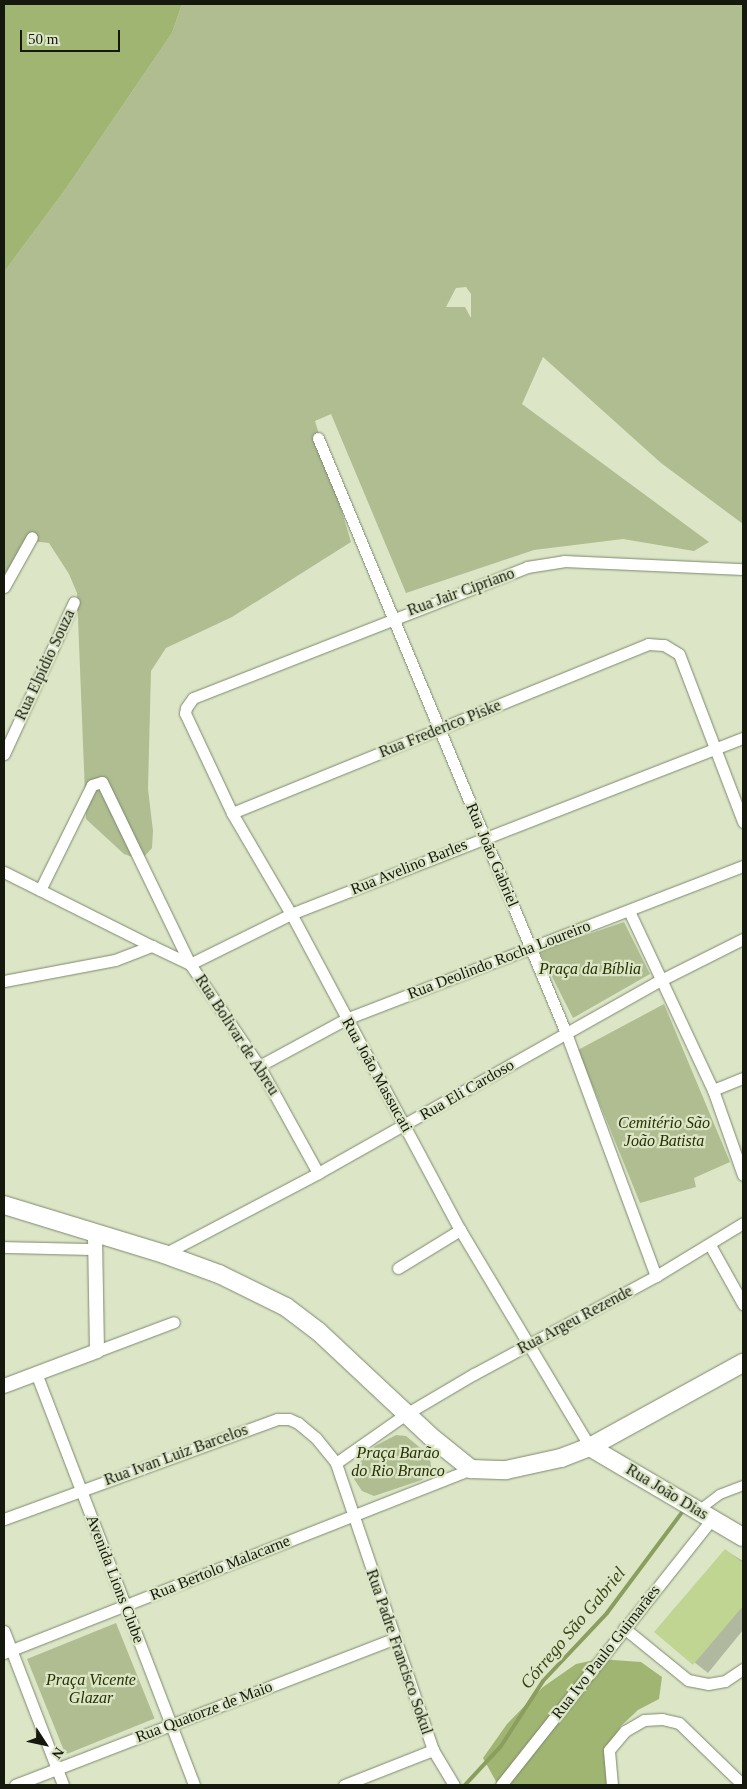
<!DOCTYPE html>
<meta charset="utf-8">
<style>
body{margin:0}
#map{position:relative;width:747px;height:1789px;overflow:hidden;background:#dce6c7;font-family:"Times New Roman",serif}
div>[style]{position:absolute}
.green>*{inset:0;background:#afbd91;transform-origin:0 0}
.forest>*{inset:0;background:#a1b573}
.shadow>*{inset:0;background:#0003}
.stream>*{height:4px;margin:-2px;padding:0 2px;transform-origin:2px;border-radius:2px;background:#8b9e5d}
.building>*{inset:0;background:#c0d592}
.roads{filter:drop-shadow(0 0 1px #7f886c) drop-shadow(0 0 1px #7f886c)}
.pedestrian>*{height:9px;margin:-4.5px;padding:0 4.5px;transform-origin:4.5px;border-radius:4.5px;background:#fff}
.minor>*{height:11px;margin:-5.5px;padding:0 5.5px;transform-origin:5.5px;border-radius:5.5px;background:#fff}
.tertiary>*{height:14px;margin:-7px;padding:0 7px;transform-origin:7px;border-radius:7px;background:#fff}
.primary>*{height:18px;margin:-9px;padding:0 9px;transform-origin:9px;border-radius:9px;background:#fff}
span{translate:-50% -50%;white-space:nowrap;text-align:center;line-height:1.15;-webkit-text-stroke:4.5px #dce6c7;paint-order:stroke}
.street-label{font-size:16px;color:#14180d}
.park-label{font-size:16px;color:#263100;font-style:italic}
.water-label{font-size:18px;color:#3a4716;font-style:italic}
.frame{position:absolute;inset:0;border:5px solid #14180d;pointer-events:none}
.north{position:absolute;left:20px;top:1719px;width:50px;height:50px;-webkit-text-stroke:4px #dce6c7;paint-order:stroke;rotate:125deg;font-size:14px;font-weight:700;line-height:20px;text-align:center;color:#14180d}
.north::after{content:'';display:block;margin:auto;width:18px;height:22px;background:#14180d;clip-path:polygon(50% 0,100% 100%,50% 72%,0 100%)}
.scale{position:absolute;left:20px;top:30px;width:100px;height:22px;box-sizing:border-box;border:2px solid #14180d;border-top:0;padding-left:6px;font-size:15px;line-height:18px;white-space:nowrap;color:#14180d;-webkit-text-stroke:4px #dce6c7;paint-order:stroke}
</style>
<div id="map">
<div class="green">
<i style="clip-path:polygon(evenodd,182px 4px,743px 4px,743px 524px,661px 463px,543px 357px,522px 404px,709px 542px,694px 551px,623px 539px,534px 550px,406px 593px,331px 414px,315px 421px,351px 542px,232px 617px,166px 648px,151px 671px,148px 789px,153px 831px,152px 848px,141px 860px,124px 854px,86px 819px,77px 593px,69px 574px,49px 543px,31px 541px,4px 575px,4px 272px,65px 190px,172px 33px,182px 4px,466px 287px,471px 294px,471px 318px,465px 307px,446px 307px,456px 288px,466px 287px)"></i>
<i style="clip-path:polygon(624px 922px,650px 974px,573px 1018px,539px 951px)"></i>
<i style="clip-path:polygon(664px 1004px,730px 1162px,694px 1178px,696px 1187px,640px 1203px,578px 1050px)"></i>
<i style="clip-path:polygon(396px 1435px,406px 1436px,430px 1456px,431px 1467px,422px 1480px,374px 1496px,362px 1491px,354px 1479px,356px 1466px,375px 1446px)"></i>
<i style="left:116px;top:1623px;width:103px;height:96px;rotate:68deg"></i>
</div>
<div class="forest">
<i style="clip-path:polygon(4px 4px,182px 4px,172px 33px,65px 190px,4px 272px)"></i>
<i style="clip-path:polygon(599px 1659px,641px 1662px,662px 1677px,659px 1699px,638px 1710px,621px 1726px,605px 1752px,609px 1785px,498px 1785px,483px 1758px,507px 1724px,543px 1687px,576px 1664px)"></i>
</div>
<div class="shadow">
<i style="clip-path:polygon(725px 1550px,743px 1561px,743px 1630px,708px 1673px,656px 1632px)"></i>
</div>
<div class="stream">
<i style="left:465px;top:1785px;width:53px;rotate:-47.3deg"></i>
<i style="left:501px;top:1746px;width:77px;rotate:-57.1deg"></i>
<i style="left:543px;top:1681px;width:93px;rotate:-46.7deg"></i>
<i style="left:607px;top:1613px;width:127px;rotate:-53.3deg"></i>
</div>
<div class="building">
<i style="clip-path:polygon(725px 1549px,743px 1563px,743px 1606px,693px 1665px,654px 1632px)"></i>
</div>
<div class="roads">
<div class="pedestrian">
<i style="left:698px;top:1510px;width:26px;rotate:-37deg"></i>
<i style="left:719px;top:1494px;width:26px;rotate:-21deg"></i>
</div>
<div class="minor">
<i style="left:318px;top:438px;width:645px;rotate:67.37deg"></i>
<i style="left:566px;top:1033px;width:259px;rotate:69.7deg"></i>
<i style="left:4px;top:587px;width:57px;rotate:-60.8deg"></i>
<i style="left:4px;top:754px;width:167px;rotate:-65.3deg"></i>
<i style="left:232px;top:813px;width:449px;rotate:-22.1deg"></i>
<i style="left:648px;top:644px;width:16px;rotate:4deg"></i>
<i style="left:664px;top:645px;width:17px;rotate:31deg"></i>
<i style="left:679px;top:654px;width:180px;rotate:69.1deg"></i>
<i style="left:4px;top:872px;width:165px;rotate:26.6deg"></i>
<i style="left:40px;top:890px;width:117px;rotate:-63.7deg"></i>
<i style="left:92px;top:785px;width:10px;rotate:-17deg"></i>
<i style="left:102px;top:782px;width:202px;rotate:64.2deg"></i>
<i style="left:190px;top:964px;width:113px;rotate:-26.3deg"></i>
<i style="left:291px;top:914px;width:485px;rotate:-21.3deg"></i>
<i style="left:629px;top:911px;width:198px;rotate:64.9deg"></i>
<i style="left:713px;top:1090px;width:90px;rotate:70.6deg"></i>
<i style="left:4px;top:981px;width:113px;rotate:-10.7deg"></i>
<i style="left:115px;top:960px;width:40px;rotate:-21deg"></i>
<i style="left:152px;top:946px;width:42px;rotate:25.3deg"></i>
<i style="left:190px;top:964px;width:123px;rotate:55.9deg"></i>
<i style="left:259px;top:1066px;width:122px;rotate:61.1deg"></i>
<i style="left:259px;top:1066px;width:99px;rotate:-28.4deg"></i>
<i style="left:346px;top:1019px;width:425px;rotate:-21.1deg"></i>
<i style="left:713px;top:1090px;width:32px;rotate:-22deg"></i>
<i style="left:710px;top:1245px;width:68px;rotate:60.8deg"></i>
<i style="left:4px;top:1247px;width:91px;rotate:1.3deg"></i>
<i style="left:164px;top:1254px;width:174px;rotate:-27.7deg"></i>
<i style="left:318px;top:1173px;width:391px;rotate:-29.4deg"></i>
<i style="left:659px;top:981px;width:94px;rotate:-26.6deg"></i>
<i style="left:398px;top:1268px;width:73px;rotate:-31.5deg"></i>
<i style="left:97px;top:1351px;width:82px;rotate:-20.6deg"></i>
<i style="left:36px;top:1373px;width:441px;rotate:69deg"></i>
<i style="left:590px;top:1447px;width:253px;rotate:-120.9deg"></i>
<i style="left:460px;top:1230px;width:358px;rotate:-118.1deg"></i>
<i style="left:291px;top:914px;width:117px;rotate:-120.3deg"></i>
<i style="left:232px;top:813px;width:110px;rotate:-115.2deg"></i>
<i style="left:185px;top:713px;width:5px;rotate:-79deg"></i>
<i style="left:186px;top:708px;width:12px;rotate:-55deg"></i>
<i style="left:193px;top:698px;width:359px;rotate:-21.4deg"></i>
<i style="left:527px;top:567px;width:37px;rotate:-9deg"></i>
<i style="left:564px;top:561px;width:179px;rotate:2.6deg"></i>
<i style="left:4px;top:1519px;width:291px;rotate:-20.1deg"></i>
<i style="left:277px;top:1419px;width:12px"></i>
<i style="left:289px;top:1419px;width:10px;rotate:24deg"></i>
<i style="left:298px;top:1423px;width:23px;rotate:40deg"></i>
<i style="left:316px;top:1438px;width:32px;rotate:51deg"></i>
<i style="left:624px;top:1628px;width:82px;rotate:39.1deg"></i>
<i style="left:688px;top:1680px;width:20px;rotate:11deg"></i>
<i style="left:708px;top:1684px;width:17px;rotate:-10deg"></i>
<i style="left:725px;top:1681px;width:22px;rotate:-34deg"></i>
<i style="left:4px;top:1631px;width:165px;rotate:69deg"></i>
<i style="left:4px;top:1653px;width:502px;rotate:-21.5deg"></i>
<i style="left:15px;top:1785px;width:405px;rotate:-21.1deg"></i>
<i style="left:344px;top:1785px;width:96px;rotate:-21.5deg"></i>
<i style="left:454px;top:1785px;width:41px;rotate:-121deg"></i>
<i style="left:433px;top:1750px;width:303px;rotate:-108.7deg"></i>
<i style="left:336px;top:1463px;width:85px;rotate:-35deg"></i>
<i style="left:406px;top:1414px;width:79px;rotate:-30.5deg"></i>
<i style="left:474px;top:1374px;width:207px;rotate:-28.3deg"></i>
<i style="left:656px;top:1276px;width:102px;rotate:-31.3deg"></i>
<i style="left:501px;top:1785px;width:340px;rotate:-51.6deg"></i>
<i style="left:612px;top:1785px;width:35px;rotate:-95deg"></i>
<i style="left:609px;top:1750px;width:25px;rotate:-50deg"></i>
<i style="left:625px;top:1731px;width:22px;rotate:-30deg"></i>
<i style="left:644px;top:1720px;width:18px;rotate:-3deg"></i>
<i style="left:662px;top:1719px;width:17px;rotate:13deg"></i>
<i style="left:679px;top:1723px;width:89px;rotate:44.1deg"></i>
</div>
<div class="tertiary">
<i style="left:4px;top:1386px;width:99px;rotate:-20.6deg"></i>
<i style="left:97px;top:1351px;width:117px;rotate:-91deg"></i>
</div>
<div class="primary">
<i style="left:4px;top:1205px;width:167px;rotate:17deg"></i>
<i style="left:164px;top:1254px;width:59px;rotate:20deg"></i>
<i style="left:219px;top:1274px;width:75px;rotate:26.2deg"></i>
<i style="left:286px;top:1307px;width:41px;rotate:37.1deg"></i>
<i style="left:319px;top:1332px;width:152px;rotate:43.1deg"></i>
<i style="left:430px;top:1436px;width:53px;rotate:38.8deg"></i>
<i style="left:471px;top:1469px;width:35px;rotate:2deg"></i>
<i style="left:506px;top:1470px;width:56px;rotate:-12.3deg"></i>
<i style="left:561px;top:1458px;width:31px;rotate:-21deg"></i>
<i style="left:590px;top:1447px;width:175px;rotate:-28.8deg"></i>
<i style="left:590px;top:1447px;width:178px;rotate:30.5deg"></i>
</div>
</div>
<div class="street-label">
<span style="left:461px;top:592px;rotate:-20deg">Rua Jair Cipriano</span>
<span style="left:45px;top:665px;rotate:-65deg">Rua Elpídio Souza</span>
<span style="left:440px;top:729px;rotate:-22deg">Rua Frederico Piske</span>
<span style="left:492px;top:855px;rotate:67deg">Rua João Gabriel</span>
<span style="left:409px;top:867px;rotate:-22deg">Rua Avelino Barles</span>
<span style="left:499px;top:960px;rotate:-21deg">Rua Deolindo Rocha Loureiro</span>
<span style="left:237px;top:1035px;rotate:57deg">Rua Bolivar de Abreu</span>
<span style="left:377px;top:1075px;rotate:61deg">Rua João Massucati</span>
<span style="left:467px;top:1090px;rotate:-30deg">Rua Eli Cardoso</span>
<span style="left:575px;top:1320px;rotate:-28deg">Rua Argeu Rezende</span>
<span style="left:176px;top:1455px;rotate:-20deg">Rua Ivan Luiz Barcelos</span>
<span style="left:667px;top:1492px;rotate:31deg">Rua João Dias</span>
<span style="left:220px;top:1568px;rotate:-22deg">Rua Bertolo Malacarne</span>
<span style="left:115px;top:1579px;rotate:69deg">Avenida Lions Clube</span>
<span style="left:399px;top:1652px;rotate:71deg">Rua Padre Francisco Sokul</span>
<span style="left:606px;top:1652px;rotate:-52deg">Rua Ivo Paulo Guimarães</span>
<span style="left:204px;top:1712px;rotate:-21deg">Rua Quatorze de Maio</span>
</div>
<div class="park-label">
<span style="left:590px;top:969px">Praça da Bíblia</span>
<span style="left:664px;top:1132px">Cemitério São<br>João Batista</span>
<span style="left:398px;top:1462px">Praça Barão<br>do Rio Branco</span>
<span style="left:91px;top:1689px">Praça Vicente<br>Glazar</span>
</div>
<div class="water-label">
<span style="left:573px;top:1628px;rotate:-50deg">Córrego São Gabriel</span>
</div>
<div class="frame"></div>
<div class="north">N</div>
<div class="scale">50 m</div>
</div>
